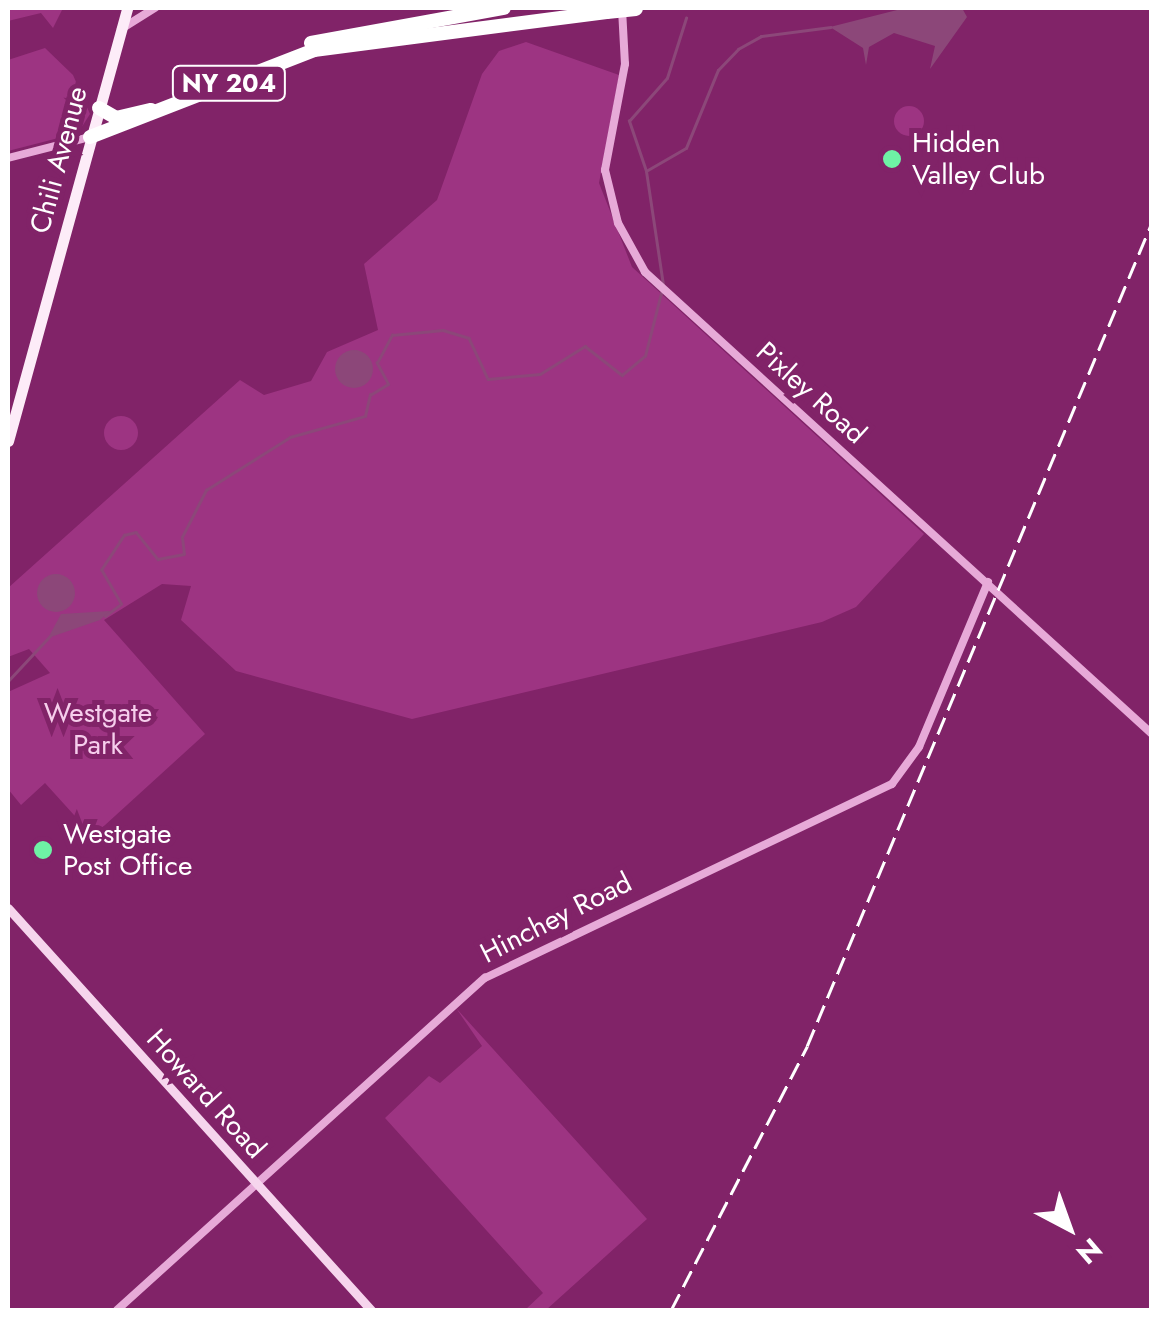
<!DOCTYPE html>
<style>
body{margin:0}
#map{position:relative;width:1159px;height:1318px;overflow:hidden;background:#812368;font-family:Jost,sans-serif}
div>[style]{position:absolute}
.green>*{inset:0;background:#9d3482}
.round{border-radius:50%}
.water>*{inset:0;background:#8c4779}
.stream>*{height:2.5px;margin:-1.25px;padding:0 1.25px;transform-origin:1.25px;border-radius:1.25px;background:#8c4779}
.tertiary>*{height:8px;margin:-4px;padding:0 4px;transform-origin:4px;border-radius:4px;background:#e7aad8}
.secondary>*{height:9px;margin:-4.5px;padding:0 4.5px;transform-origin:4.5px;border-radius:4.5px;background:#f6d5ed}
.primary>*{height:11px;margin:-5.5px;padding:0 5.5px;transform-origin:5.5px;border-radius:5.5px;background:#fdecf8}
.motorway>*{height:14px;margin:-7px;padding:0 7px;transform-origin:7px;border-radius:7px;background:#fff}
.rail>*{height:2.5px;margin-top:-1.25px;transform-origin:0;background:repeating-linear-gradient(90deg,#fff 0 18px,transparent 0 26px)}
.motorway-bridge>*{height:14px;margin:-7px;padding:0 7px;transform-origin:7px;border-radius:7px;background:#fff}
.dots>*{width:28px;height:28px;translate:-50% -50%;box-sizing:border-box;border:5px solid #812368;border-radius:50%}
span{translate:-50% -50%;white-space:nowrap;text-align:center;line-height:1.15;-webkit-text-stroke:10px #812368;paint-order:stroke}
.shield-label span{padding:2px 8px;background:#812368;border:2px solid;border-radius:8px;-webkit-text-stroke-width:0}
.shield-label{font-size:25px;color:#fff;font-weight:700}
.poi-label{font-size:28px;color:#fff}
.left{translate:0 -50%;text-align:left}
.street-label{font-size:28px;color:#fff}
.park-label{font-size:28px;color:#f6ceec}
.frame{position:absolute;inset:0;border:10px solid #fff;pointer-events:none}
.north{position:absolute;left:1019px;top:1178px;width:100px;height:100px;-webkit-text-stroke:8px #812368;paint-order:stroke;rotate:139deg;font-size:28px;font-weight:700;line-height:40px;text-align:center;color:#fff}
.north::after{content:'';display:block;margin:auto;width:35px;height:45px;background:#fff;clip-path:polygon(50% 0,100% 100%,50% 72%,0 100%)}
</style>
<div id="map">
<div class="green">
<i style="clip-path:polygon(8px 8px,63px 8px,53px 28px,41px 13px,8px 21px)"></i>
<i style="clip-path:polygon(526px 42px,619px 75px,599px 183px,632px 267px,924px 534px,856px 607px,822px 622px,412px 719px,236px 671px,181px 620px,191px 586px,162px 584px,104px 620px,205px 734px,93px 836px,45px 783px,21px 805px,8px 789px,8px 692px,50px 673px,29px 649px,8px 657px,8px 588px,240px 380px,264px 395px,311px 381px,327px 352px,378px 330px,364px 264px,437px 200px,482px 74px,499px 51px)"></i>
<i style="clip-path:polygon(45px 48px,73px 75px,90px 114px,78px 133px,8px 151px,8px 60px)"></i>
<i class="round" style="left:894px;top:106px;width:30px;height:30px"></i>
<i class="round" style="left:104px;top:416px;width:34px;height:34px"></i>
<i style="clip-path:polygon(456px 1008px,647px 1219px,546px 1310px,525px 1310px,543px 1293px,385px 1118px,429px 1076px,440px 1083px,482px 1046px)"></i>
</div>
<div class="water">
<i style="clip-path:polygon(905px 8px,962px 8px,967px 17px,930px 69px,935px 46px,894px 33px,869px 47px,866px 65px,863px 48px,830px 27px)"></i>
<i class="round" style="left:335px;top:350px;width:38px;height:38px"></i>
<i class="round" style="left:37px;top:574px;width:38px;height:38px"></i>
<i style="clip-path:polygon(110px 611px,100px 620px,48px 638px,61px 614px)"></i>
</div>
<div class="stream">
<i style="left:646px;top:171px;width:53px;rotate:-108.8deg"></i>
<i style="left:629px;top:121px;width:57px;rotate:-48.5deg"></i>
<i style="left:667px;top:78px;width:63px;rotate:-72.4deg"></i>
<i style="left:663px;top:285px;width:115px;rotate:-98.5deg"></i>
<i style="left:646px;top:171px;width:46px;rotate:-29.9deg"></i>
<i style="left:686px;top:148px;width:84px;rotate:-67.7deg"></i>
<i style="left:718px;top:70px;width:29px;rotate:-46deg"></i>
<i style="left:738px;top:49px;width:26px;rotate:-29deg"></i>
<i style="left:761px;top:36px;width:70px;rotate:-7.4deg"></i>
<i style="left:105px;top:616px;width:20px;rotate:-37deg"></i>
<i style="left:121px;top:604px;width:39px;rotate:-120deg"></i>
<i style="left:101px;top:570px;width:42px;rotate:-56.7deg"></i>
<i style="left:124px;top:535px;width:12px;rotate:-14deg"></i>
<i style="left:136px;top:532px;width:35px;rotate:51deg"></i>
<i style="left:158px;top:559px;width:26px;rotate:-11deg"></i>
<i style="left:184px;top:554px;width:17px;rotate:-97deg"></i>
<i style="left:182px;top:537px;width:53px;rotate:-62.9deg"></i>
<i style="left:206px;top:490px;width:99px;rotate:-32.2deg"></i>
<i style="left:290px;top:437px;width:78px;rotate:-15.6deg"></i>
<i style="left:365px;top:416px;width:22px;rotate:-77deg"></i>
<i style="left:370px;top:395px;width:21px;rotate:-31deg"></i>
<i style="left:388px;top:384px;width:24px;rotate:-118deg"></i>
<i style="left:377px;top:363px;width:32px;rotate:-62deg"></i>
<i style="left:392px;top:335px;width:51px;rotate:-5.6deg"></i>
<i style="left:443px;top:330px;width:27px;rotate:17deg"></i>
<i style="left:469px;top:338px;width:45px;rotate:65.1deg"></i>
<i style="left:488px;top:379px;width:52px;rotate:-5.5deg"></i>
<i style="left:540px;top:374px;width:53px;rotate:-31.9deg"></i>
<i style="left:585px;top:346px;width:47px;rotate:38.1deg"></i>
<i style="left:622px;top:375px;width:30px;rotate:-40deg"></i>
<i style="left:645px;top:356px;width:65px;rotate:-75.7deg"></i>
<i style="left:8px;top:681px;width:62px;rotate:-47deg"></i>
</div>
<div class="tertiary">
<i style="left:622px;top:9px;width:55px;rotate:86.9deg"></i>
<i style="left:625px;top:64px;width:108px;rotate:100.7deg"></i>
<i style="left:605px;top:170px;width:55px;rotate:76.2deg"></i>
<i style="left:618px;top:223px;width:56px;rotate:61.1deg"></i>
<i style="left:645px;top:272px;width:686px;rotate:42.34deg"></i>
<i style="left:121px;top:29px;width:40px;rotate:-32deg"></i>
<i style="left:8px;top:158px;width:85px;rotate:-14.4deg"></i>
<i style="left:117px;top:1310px;width:496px;rotate:-42.1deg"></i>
<i style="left:485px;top:978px;width:451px;rotate:-25.5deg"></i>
<i style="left:892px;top:784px;width:46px;rotate:-53.9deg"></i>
<i style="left:919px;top:747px;width:179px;rotate:-67.3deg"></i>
</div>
<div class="secondary">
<i style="left:8px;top:908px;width:542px;rotate:47.92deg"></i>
</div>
<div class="primary">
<i style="left:8px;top:441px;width:449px;rotate:-74.6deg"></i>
</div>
<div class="motorway">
<i style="left:311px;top:43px;width:196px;rotate:-10.3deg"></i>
<i style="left:99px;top:108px;width:20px;rotate:30deg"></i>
<i style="left:116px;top:118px;width:36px;rotate:-13deg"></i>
<i style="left:90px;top:137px;width:240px;rotate:-21.2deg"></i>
<i style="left:314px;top:50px;width:295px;rotate:-7.4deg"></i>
</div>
<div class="rail">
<i style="left:671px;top:1310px;width:297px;rotate:-62.7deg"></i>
<i style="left:807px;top:1046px;width:893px;rotate:-67.28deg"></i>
</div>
<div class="motorway-bridge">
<i style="left:607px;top:12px;width:29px;rotate:-6deg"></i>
</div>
<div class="dots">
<i style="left:892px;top:159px;background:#6ef2a5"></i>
<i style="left:43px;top:850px;background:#6ef2a5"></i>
</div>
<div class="shield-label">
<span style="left:229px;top:83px">NY 204</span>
</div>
<div class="poi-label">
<span class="left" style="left:912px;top:159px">Hidden<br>Valley Club</span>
<span class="left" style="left:63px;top:850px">Westgate<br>Post Office</span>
</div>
<div class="street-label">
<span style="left:59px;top:160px;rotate:-75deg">Chili Avenue</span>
<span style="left:811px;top:393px;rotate:42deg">Pixley Road</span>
<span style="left:556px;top:918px;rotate:-27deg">Hinchey Road</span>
<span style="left:206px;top:1094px;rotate:48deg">Howard Road</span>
</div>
<div class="park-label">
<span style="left:98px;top:729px">Westgate<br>Park</span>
</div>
<div class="frame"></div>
<div class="north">N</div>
</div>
